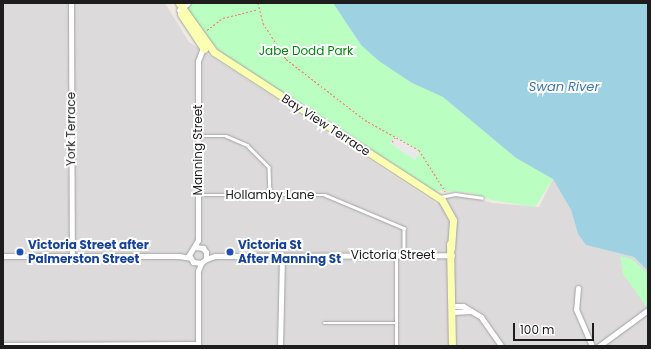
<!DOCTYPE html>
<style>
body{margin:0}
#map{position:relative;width:651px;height:349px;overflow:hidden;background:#f0ebe2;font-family:Poppins,sans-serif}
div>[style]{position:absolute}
.residential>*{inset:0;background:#dcdada}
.park>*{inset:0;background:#baffc1}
.parking>*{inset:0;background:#e9e9e9;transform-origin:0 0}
.water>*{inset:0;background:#9ed1e2}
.path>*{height:1px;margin-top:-0.5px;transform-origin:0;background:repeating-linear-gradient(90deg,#ff7764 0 2px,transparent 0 4px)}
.roads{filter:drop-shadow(0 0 1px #a4a4a4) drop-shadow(0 0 1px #a4a4a4)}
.lane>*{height:2.5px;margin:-1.25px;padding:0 1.25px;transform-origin:1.25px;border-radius:1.25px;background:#fff}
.street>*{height:5px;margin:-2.5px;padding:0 2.5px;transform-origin:2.5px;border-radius:2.5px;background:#fff}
.secondary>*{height:7px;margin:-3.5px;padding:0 3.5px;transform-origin:3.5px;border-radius:3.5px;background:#faffb1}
.dots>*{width:11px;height:11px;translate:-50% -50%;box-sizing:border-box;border:2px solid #fff;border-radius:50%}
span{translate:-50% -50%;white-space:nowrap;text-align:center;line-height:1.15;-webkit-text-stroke:4px #fff;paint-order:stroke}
.park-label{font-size:12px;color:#01860e}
.street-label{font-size:12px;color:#1d1d1d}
.transit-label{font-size:12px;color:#164399;font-weight:700}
.left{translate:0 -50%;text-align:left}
.water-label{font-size:13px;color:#4179b6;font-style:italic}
.frame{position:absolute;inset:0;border:4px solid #1d1d1d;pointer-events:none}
.scale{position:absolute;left:513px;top:323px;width:81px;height:18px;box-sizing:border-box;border:2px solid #1d1d1d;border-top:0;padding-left:5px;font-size:12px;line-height:14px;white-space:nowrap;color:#1d1d1d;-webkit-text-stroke:3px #fff;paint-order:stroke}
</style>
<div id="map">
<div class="residential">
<i style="clip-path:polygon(3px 3px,165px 3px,189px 42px,437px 204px,449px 197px,471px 197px,492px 203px,539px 207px,553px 179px,571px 210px,578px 234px,586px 245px,634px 257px,648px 271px,648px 346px,3px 346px)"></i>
</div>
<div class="park">
<i style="clip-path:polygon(192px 3px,333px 3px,361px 45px,412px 83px,443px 97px,516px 158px,553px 179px,535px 207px,492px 200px,471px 193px,434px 190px,224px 54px,210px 42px,185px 9px)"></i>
<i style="clip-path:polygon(620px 256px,632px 259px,648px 274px,648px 309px,623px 274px)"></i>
</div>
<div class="parking">
<i style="left:395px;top:136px;width:30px;height:9px;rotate:33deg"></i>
</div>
<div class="water">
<i style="clip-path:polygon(333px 3px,648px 3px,648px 271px,634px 257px,586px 245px,578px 234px,571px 210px,553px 179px,516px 158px,443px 97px,412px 83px,379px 61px,361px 45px)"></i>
</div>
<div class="path">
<i style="left:258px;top:3px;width:21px;rotate:76deg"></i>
<i style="left:263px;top:23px;width:43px;rotate:57.4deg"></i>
<i style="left:286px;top:59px;width:100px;rotate:37.7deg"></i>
<i style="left:365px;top:120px;width:62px;rotate:29.1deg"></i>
<i style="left:419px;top:150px;width:49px;rotate:57.6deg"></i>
<i style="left:207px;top:30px;width:20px;rotate:-37deg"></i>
<i style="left:223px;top:18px;width:36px;rotate:-14deg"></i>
<i style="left:392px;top:142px;width:7px;rotate:-56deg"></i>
</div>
<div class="roads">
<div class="lane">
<i style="left:198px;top:136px;width:28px"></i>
<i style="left:226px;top:136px;width:23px;rotate:23deg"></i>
<i style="left:247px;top:145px;width:31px;rotate:45deg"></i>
<i style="left:269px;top:167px;width:28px;rotate:88deg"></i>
<i style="left:199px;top:195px;width:126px"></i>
<i style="left:325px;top:195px;width:86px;rotate:22.7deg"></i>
<i style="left:404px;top:228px;width:26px;rotate:90deg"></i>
<i style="left:440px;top:197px;width:15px;rotate:-11deg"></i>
<i style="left:455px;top:194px;width:27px;rotate:8deg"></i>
<i style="left:324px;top:323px;width:72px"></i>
<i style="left:396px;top:346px;width:90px;rotate:-90deg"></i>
</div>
<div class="street">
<i style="left:71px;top:3px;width:253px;rotate:89.8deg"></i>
<i style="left:179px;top:10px;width:11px;rotate:-38deg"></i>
<i style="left:195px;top:247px;width:8px;rotate:7deg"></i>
<i style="left:203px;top:248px;width:5px;rotate:53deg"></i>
<i style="left:206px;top:252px;width:7px;rotate:90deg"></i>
<i style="left:206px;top:259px;width:6px;rotate:141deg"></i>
<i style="left:201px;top:263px;width:8px;rotate:-173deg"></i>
<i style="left:193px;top:262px;width:8px;rotate:-120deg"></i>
<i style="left:189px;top:255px;width:17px;rotate:-59deg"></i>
<i style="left:198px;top:240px;width:179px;rotate:-90deg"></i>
<i style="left:198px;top:61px;width:17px;rotate:-69deg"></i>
<i style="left:3px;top:256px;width:176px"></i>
<i style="left:179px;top:256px;width:11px;rotate:10deg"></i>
<i style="left:206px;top:259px;width:9px;rotate:-18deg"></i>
<i style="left:215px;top:256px;width:237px;rotate:-0.2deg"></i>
<i style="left:578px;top:288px;width:21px;rotate:95deg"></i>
<i style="left:576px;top:309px;width:40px;rotate:66.6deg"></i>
<i style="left:451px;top:306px;width:12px"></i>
<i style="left:463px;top:306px;width:21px;rotate:31deg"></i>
<i style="left:481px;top:317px;width:35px;rotate:55deg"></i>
<i style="left:452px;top:312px;width:19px;rotate:-3deg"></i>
<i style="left:3px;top:345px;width:195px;rotate:-0.3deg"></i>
<i style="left:198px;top:346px;width:75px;rotate:-90deg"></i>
<i style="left:198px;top:271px;width:9px;rotate:-69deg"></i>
<i style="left:280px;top:346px;width:91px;rotate:-88.7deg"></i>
<i style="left:599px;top:346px;width:61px;rotate:-36.3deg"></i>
</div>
<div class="secondary">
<i style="left:179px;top:3px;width:60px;rotate:54.5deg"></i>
<i style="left:214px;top:52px;width:272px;rotate:33deg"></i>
<i style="left:442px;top:200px;width:23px;rotate:61deg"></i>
<i style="left:453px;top:220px;width:28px;rotate:94deg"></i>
<i style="left:181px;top:14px;width:42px;rotate:56.7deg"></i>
<i style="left:450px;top:244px;width:102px;rotate:88.9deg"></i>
</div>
</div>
<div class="dots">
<i style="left:20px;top:252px;background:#1a4fb4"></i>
<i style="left:230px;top:252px;background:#1a4fb4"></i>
</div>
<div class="park-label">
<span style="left:306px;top:51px">Jabe Dodd Park</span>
</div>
<div class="street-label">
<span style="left:326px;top:125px;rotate:33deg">Bay View Terrace</span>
<span style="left:71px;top:129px;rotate:-90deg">York Terrace</span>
<span style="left:198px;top:150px;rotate:-90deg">Manning Street</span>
<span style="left:270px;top:195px">Hollamby Lane</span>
<span style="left:393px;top:255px">Victoria Street</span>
</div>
<div class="transit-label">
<span class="left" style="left:28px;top:252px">Victoria Street after<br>Palmerston Street</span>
<span class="left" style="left:238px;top:252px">Victoria St<br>After Manning St</span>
</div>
<div class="water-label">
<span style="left:564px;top:87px">Swan River</span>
</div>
<div class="frame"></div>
<div class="scale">100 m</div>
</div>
